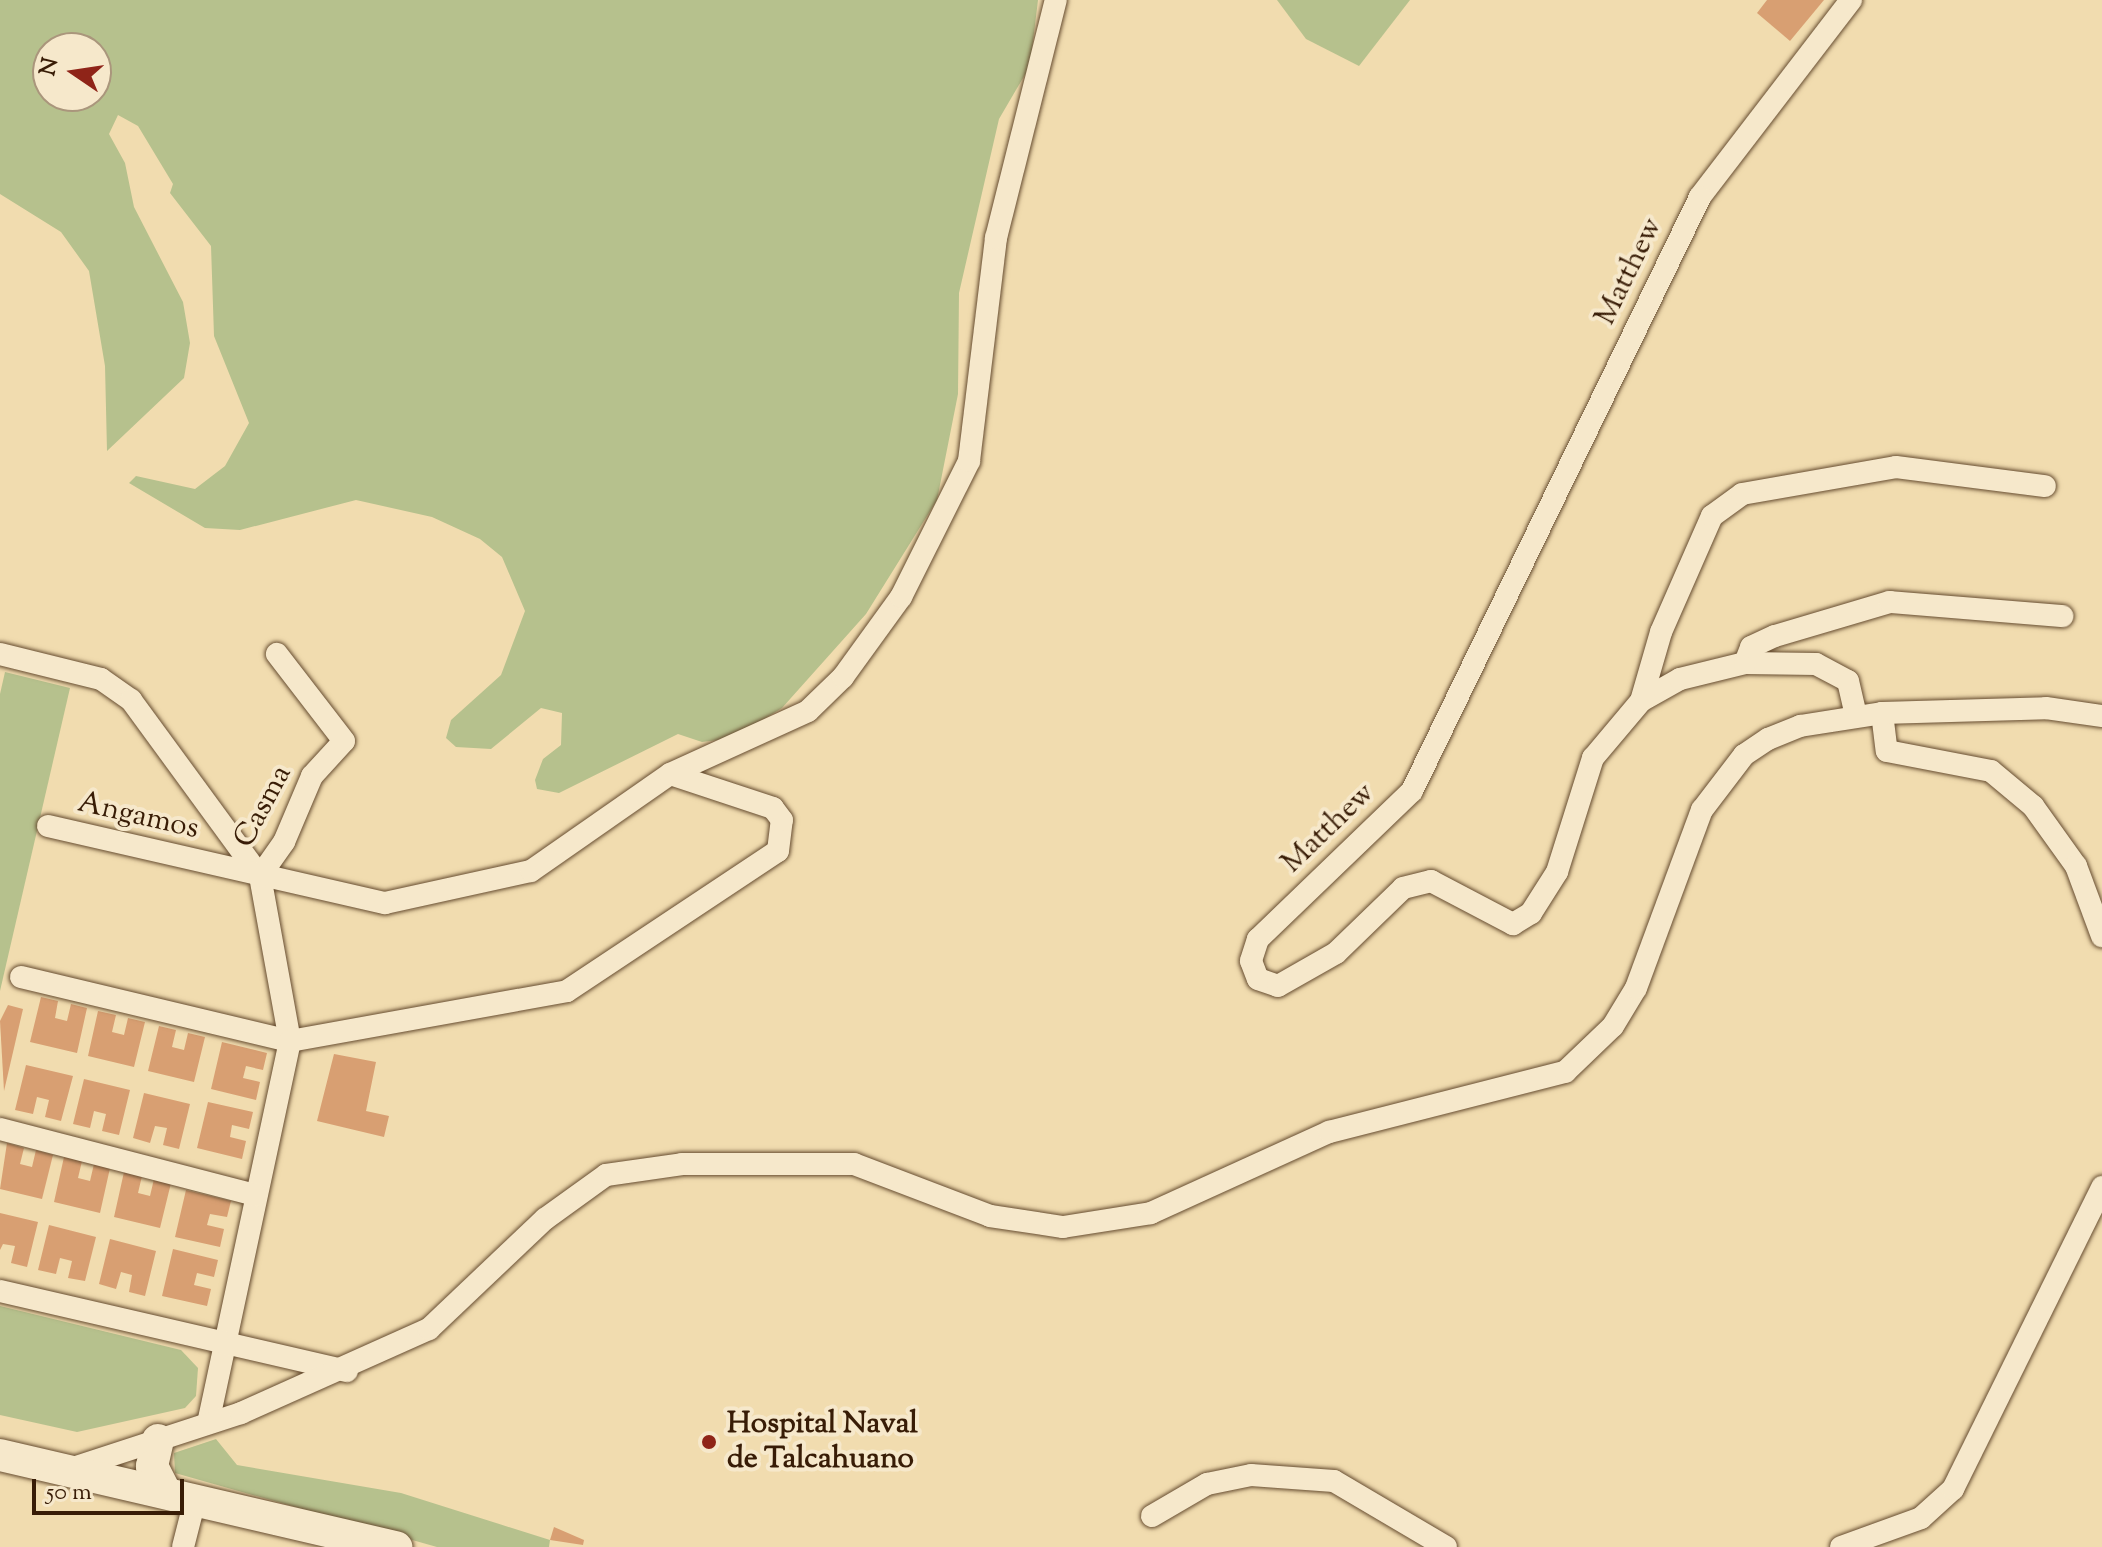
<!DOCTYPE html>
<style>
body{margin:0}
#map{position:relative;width:2102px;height:1547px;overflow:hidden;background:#f1dcaf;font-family:"Sorts Mill Goudy",serif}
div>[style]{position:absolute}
.green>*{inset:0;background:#b6c18d}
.building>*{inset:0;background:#d89f72}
.roads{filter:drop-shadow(0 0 2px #664c30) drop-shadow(0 0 2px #664c30)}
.minor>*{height:22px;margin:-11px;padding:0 11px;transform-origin:11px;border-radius:11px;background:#f6e8cb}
.secondary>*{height:32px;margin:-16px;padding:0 16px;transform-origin:16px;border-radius:16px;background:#f6e8cb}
.dots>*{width:22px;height:22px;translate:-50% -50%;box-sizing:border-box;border:4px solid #f6e8cb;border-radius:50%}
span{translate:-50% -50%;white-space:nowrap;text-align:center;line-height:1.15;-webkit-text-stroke:8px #f6e8cb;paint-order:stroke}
.street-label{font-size:30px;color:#381c06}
.poi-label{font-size:30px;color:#381c06;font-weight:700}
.left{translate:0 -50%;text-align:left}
.north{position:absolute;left:32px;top:32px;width:80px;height:80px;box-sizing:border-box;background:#f6e8cb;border:2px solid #aa967c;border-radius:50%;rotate:283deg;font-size:22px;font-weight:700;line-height:32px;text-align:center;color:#381c06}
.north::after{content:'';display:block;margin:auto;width:28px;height:36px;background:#8f2418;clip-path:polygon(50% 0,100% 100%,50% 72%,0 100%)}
.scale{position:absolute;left:32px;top:1479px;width:152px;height:36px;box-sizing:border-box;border:4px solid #381c06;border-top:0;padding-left:10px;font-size:24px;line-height:28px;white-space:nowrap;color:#381c06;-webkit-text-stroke:6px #f6e8cb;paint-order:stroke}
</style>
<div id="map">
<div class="green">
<i style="clip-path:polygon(evenodd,0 0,1038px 0,1030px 66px,999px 119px,959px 293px,958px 394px,937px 500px,866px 614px,782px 708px,733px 738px,702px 742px,678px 734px,559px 793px,537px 789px,535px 780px,543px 759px,561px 745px,562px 713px,541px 708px,491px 749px,456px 747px,446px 738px,451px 720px,501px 675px,525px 611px,502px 557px,480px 539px,432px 517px,356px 500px,240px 530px,205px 528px,129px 483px,136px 476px,195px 489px,225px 466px,249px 423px,214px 336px,211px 246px,170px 193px,173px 184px,138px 126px,118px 115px,109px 134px,125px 163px,134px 207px,183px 302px,190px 343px,184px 378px,107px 451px,105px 366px,89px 271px,61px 232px,0 194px,0 0,48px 48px,96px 48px,96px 96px,48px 96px,48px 48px)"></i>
<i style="clip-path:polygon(1277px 0,1410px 0,1359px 66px,1306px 39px)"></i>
<i style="clip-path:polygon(5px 672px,70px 688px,0 991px,0 694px)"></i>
<i style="clip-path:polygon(0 1306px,181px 1350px,198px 1368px,196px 1396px,185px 1408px,77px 1432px,0 1415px)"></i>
<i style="clip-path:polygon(216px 1439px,237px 1465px,401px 1493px,550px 1540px,549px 1547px,437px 1547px,175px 1473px,174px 1453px)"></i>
</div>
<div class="building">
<i style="clip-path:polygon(1767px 0,1824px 0,1790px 41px,1757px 13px)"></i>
<i style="clip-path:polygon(41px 997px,58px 1001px,55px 1018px,67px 1021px,71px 1004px,87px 1008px,77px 1053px,30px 1042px)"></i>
<i style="clip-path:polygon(8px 1005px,23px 1009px,4px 1091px,0 1021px)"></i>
<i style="clip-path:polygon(98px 1011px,116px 1015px,112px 1032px,124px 1035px,128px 1018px,145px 1022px,134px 1067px,88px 1056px)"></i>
<i style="clip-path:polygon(159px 1026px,176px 1030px,172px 1047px,184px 1050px,188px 1033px,205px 1037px,194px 1082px,148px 1071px)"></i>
<i style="clip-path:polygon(222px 1042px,267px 1053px,263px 1070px,246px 1066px,243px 1078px,260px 1082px,256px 1100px,211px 1089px)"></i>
<i style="clip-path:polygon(334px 1054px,376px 1062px,366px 1111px,389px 1116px,384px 1137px,317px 1121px)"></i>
<i style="clip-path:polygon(26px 1065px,73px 1076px,61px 1121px,45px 1117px,49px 1100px,37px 1097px,33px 1114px,15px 1110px)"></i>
<i style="clip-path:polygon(84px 1079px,130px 1090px,119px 1135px,102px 1131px,106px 1114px,94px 1111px,90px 1128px,73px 1124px)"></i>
<i style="clip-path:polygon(144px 1093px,190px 1104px,179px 1149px,163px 1145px,167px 1128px,155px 1126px,150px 1143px,133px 1138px)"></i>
<i style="clip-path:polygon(208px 1102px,253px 1112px,249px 1129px,232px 1125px,230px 1137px,246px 1141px,242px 1159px,197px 1148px)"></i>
<i style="clip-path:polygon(7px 1143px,24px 1148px,20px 1164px,32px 1167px,36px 1150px,53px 1155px,42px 1199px,0 1189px)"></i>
<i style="clip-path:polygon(64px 1157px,82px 1161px,78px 1178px,90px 1181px,94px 1164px,110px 1168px,100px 1213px,54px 1202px)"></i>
<i style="clip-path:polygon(124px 1172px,142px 1176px,138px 1193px,150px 1196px,154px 1179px,171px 1183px,160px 1228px,114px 1217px)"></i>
<i style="clip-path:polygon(186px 1190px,231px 1201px,227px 1217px,210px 1214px,207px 1225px,224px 1229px,220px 1247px,175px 1237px)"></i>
<i style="clip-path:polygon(0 1213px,38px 1222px,27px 1267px,11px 1263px,15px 1246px,3px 1244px,0 1250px)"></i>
<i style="clip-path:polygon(49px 1225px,96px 1237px,85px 1281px,68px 1278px,72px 1261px,60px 1258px,56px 1274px,38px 1270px)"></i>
<i style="clip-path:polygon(110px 1239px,156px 1251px,145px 1296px,129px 1292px,132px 1275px,121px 1272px,116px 1289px,99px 1284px)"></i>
<i style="clip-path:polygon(173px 1249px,218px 1260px,214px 1277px,197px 1273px,194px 1285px,211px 1289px,207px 1306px,162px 1296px)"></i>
<i style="clip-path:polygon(554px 1527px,584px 1540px,583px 1545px,550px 1540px)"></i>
</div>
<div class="roads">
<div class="minor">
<i style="left:1851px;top:0;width:248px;rotate:127.5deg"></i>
<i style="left:1700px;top:197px;width:660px;rotate:115.87deg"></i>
<i style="left:1412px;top:791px;width:214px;rotate:136.1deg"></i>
<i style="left:1258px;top:939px;width:23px;rotate:108deg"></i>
<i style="left:1251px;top:961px;width:19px;rotate:69deg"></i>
<i style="left:1258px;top:979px;width:21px;rotate:19deg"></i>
<i style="left:1278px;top:986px;width:67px;rotate:-29.6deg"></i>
<i style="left:1336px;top:953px;width:93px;rotate:-44.1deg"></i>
<i style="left:1403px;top:888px;width:29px;rotate:-14deg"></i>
<i style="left:1431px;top:881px;width:93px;rotate:27.7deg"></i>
<i style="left:1513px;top:924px;width:21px;rotate:-31deg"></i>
<i style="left:1531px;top:913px;width:49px;rotate:-57.6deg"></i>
<i style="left:1557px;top:872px;width:120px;rotate:-72.5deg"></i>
<i style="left:1593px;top:758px;width:75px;rotate:-49.9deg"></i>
<i style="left:1641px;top:701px;width:45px;rotate:-29.4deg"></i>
<i style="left:1680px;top:679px;width:67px;rotate:-13.8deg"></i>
<i style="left:1745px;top:663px;width:71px;rotate:0.8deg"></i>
<i style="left:1816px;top:664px;width:36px;rotate:28deg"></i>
<i style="left:1848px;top:681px;width:36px;rotate:77deg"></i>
<i style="left:0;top:654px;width:104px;rotate:13.9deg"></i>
<i style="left:101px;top:679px;width:37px;rotate:35deg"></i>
<i style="left:131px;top:700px;width:218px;rotate:53.8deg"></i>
<i style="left:260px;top:876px;width:168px;rotate:79.7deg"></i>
<i style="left:290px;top:1041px;width:387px;rotate:102.1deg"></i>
<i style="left:1745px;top:663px;width:17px;rotate:-69deg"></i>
<i style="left:1751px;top:647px;width:26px;rotate:-25deg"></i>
<i style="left:1775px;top:636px;width:120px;rotate:-16.5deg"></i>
<i style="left:1890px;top:602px;width:173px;rotate:4.7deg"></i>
<i style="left:1641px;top:701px;width:72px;rotate:-73.8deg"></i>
<i style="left:1661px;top:632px;width:127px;rotate:-66.3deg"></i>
<i style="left:1712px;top:516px;width:37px;rotate:-36deg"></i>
<i style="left:1742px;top:494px;width:156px;rotate:-9.9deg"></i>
<i style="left:1896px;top:467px;width:150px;rotate:7.3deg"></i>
<i style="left:1882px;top:713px;width:38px;rotate:83deg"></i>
<i style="left:1887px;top:751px;width:106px;rotate:10.9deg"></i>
<i style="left:1991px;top:771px;width:55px;rotate:39.8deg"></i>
<i style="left:2033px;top:806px;width:74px;rotate:54.4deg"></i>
<i style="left:2076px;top:866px;width:75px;rotate:69.6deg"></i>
<i style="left:48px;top:826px;width:346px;rotate:12.9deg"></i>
<i style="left:385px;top:903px;width:149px;rotate:-12.4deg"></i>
<i style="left:531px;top:871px;width:169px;rotate:-34.9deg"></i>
<i style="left:670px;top:774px;width:152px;rotate:-24.5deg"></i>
<i style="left:808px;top:711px;width:49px;rotate:-44.2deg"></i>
<i style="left:843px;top:677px;width:99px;rotate:-54.1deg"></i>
<i style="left:901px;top:597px;width:152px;rotate:-63.4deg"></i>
<i style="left:969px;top:461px;width:225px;rotate:-83.1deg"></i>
<i style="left:996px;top:238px;width:245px;rotate:-75.9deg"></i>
<i style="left:260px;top:876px;width:42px;rotate:-54.8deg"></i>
<i style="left:284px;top:842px;width:72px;rotate:-67deg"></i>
<i style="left:312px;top:776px;width:47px;rotate:-47.6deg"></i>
<i style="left:344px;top:741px;width:110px;rotate:-127.6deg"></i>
<i style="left:21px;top:977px;width:277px;rotate:13.4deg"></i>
<i style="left:290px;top:1041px;width:281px;rotate:-10.2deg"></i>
<i style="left:567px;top:991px;width:253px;rotate:-33.6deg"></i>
<i style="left:778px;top:851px;width:31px;rotate:-83deg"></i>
<i style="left:782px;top:820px;width:15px;rotate:-127deg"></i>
<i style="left:773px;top:808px;width:108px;rotate:-161.7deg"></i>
<i style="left:0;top:1129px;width:264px;rotate:14.5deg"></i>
<i style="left:0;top:1291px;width:356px;rotate:13deg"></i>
<i style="left:70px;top:1469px;width:180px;rotate:-18.1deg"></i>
<i style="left:241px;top:1413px;width:206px;rotate:-24.1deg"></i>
<i style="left:429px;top:1329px;width:160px;rotate:-43.5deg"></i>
<i style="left:545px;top:1219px;width:75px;rotate:-35.8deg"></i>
<i style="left:606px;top:1175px;width:77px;rotate:-8.2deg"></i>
<i style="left:682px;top:1164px;width:172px"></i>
<i style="left:854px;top:1164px;width:146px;rotate:20.9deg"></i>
<i style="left:990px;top:1216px;width:74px;rotate:8.6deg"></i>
<i style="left:1063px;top:1227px;width:89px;rotate:-9deg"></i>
<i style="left:1151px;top:1213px;width:196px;rotate:-24.5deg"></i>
<i style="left:1329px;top:1132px;width:244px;rotate:-14.3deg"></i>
<i style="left:1565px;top:1072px;width:66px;rotate:-43.8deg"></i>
<i style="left:1613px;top:1026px;width:44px;rotate:-58.8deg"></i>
<i style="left:1636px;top:988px;width:190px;rotate:-69.7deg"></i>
<i style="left:1702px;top:810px;width:69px;rotate:-52.6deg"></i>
<i style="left:1744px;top:755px;width:29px;rotate:-34deg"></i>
<i style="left:1768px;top:739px;width:35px;rotate:-22deg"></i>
<i style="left:1800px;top:726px;width:83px;rotate:-9deg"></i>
<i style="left:1882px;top:713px;width:164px;rotate:-1.7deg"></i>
<i style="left:2046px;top:708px;width:57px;rotate:8.1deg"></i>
<i style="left:1152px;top:1516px;width:64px;rotate:-30.2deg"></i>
<i style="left:1207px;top:1484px;width:45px;rotate:-11.6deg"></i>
<i style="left:1251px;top:1475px;width:83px;rotate:4.1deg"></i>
<i style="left:1334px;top:1481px;width:130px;rotate:30.5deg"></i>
<i style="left:183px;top:1547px;width:49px;rotate:-75.7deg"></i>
<i style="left:1841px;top:1547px;width:85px;rotate:-19.9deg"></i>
<i style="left:1921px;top:1518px;width:43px;rotate:-42.2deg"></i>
<i style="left:1953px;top:1489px;width:337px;rotate:-63.7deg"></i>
</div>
<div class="secondary">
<i style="left:158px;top:1440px;width:27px;rotate:103deg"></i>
<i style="left:152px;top:1466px;width:30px;rotate:63deg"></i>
<i style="left:0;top:1455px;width:407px;rotate:13.1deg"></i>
</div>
</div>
<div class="dots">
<i style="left:709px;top:1442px;background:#8f2418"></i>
</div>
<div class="street-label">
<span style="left:1630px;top:272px;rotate:-64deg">Matthew</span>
<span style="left:264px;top:807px;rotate:-62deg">Casma</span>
<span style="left:138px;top:817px;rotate:13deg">Angamos</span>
<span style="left:1329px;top:829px;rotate:-44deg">Matthew</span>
</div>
<div class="poi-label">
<span class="left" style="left:727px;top:1442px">Hospital Naval<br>de Talcahuano</span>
</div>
<div class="north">N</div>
<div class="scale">50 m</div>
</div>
